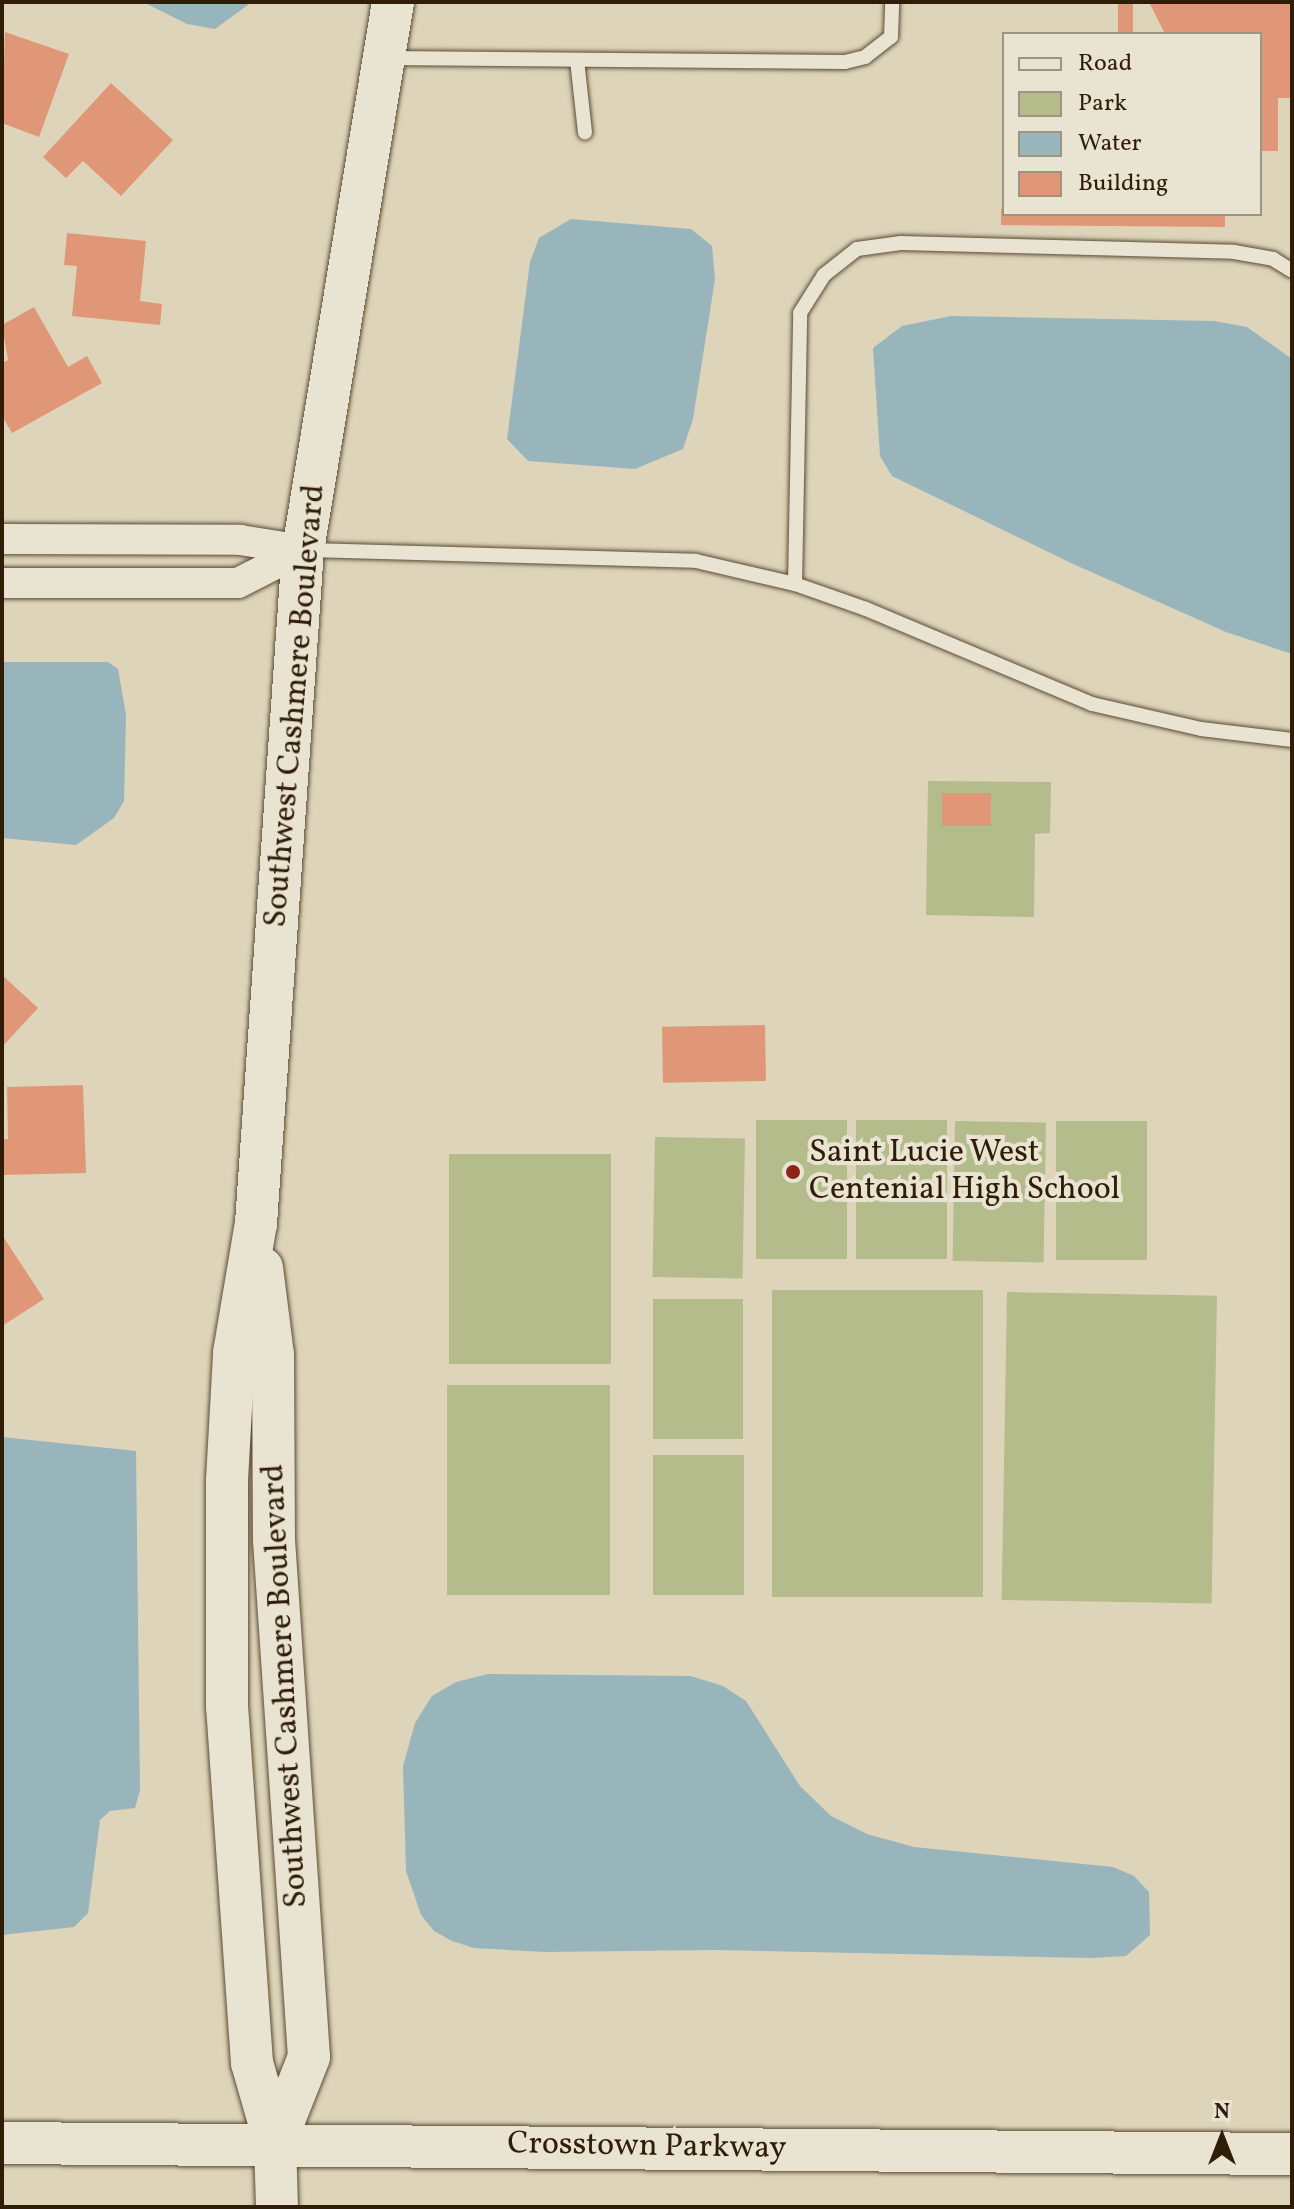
<!DOCTYPE html>
<style>
body{margin:0}
#map{position:relative;width:1294px;height:2209px;overflow:hidden;background:#ddd4ba;font-family:Vollkorn,serif}
div>[style]{position:absolute}
.green>*{inset:0;background:#b5bc8c;transform-origin:0 0}
.water>*{inset:0;background:#99b5bc}
.building>*{inset:0;background:#e09777;transform-origin:0 0}
.roads{filter:drop-shadow(0 0 2px #5b4b34) drop-shadow(0 0 2px #5b4b34)}
.lane>*{height:14px;margin:-7px;padding:0 7px;transform-origin:7px;border-radius:7px;background:#e9e3d2}
.street>*{height:30px;margin:-15px;padding:0 15px;transform-origin:15px;border-radius:15px;background:#e9e3d2}
.secondary>*{height:42px;margin:-21px;padding:0 21px;transform-origin:21px;border-radius:21px;background:#e9e3d2}
.dots>*{width:22px;height:22px;translate:-50% -50%;box-sizing:border-box;border:4px solid #e9e3d2;border-radius:50%}
span{translate:-50% -50%;white-space:nowrap;text-align:center;line-height:1.15;-webkit-text-stroke:8px #e9e3d2;paint-order:stroke}
.street-label{font-size:32px;color:#301d07}
.poi-label{font-size:32px;color:#301d07}
.left{translate:0 -50%;text-align:left}
.frame{position:absolute;inset:0;border:4px solid #301d07;pointer-events:none}
.legend{position:absolute;left:1002px;top:32px;width:260px;height:184px;box-sizing:border-box;background:#e9e3d2;border:2px solid #9f9481;margin:0;padding:10px 14px;list-style:none;font-size:24px;color:#301d07}
.legend li{display:flex;align-items:center;gap:16px;height:40px}
.legend b{width:40px;border:2px solid #9f9481}
.north{position:absolute;left:1182px;top:2097px;width:80px;height:80px;-webkit-text-stroke:6px #e9e3d2;paint-order:stroke;rotate:0deg;font-size:22px;font-weight:700;line-height:32px;text-align:center;color:#301d07}
.north::after{content:'';display:block;margin:auto;width:28px;height:36px;background:#301d07;clip-path:polygon(50% 0,100% 100%,50% 72%,0 100%)}
</style>
<div id="map">
<div class="green">
<i style="clip-path:polygon(928px 781px,1051px 782px,1050px 833px,1035px 834px,1034px 917px,926px 915px)"></i>
<i style="left:756px;top:1120px;width:91px;height:139px"></i>
<i style="left:856px;top:1120px;width:91px;height:139px"></i>
<i style="left:955px;top:1121px;width:91px;height:140px;rotate:1deg"></i>
<i style="left:1056px;top:1121px;width:91px;height:139px"></i>
<i style="left:655px;top:1137px;width:90px;height:140px;rotate:1deg"></i>
<i style="left:449px;top:1154px;width:162px;height:210px"></i>
<i style="left:772px;top:1290px;width:211px;height:307px"></i>
<i style="left:1007px;top:1292px;width:210px;height:308px;rotate:1deg"></i>
<i style="left:653px;top:1299px;width:90px;height:140px"></i>
<i style="left:447px;top:1385px;width:163px;height:210px"></i>
<i style="left:653px;top:1455px;width:91px;height:140px"></i>
</div>
<div class="water">
<i style="clip-path:polygon(143px 2px,252px 2px,215px 29px,187px 24px)"></i>
<i style="clip-path:polygon(571px 219px,691px 229px,712px 246px,715px 279px,693px 419px,683px 449px,635px 469px,528px 461px,507px 439px,530px 262px,539px 238px)"></i>
<i style="clip-path:polygon(951px 316px,1214px 321px,1247px 327px,1292px 359px,1292px 654px,1226px 632px,1071px 563px,892px 476px,880px 456px,873px 348px,902px 326px)"></i>
<i style="clip-path:polygon(2px 662px,108px 662px,118px 669px,126px 715px,124px 801px,114px 818px,76px 845px,2px 838px)"></i>
<i style="clip-path:polygon(2px 1437px,136px 1451px,140px 1790px,135px 1808px,110px 1811px,100px 1820px,88px 1913px,74px 1927px,2px 1935px)"></i>
<i style="clip-path:polygon(488px 1674px,691px 1676px,723px 1686px,746px 1701px,800px 1786px,831px 1816px,867px 1834px,914px 1847px,1113px 1867px,1134px 1876px,1149px 1892px,1150px 1935px,1126px 1956px,1092px 1958px,714px 1950px,545px 1952px,474px 1948px,452px 1941px,434px 1931px,421px 1915px,406px 1871px,403px 1766px,415px 1723px,432px 1696px,456px 1682px)"></i>
</div>
<div class="building">
<i style="left:1118px;top:2px;width:15px;height:32px"></i>
<i style="clip-path:polygon(1149px 2px,1292px 2px,1292px 98px,1278px 98px,1278px 151px,1260px 151px,1260px 34px,1165px 34px)"></i>
<i style="clip-path:polygon(5px 32px,69px 54px,39px 137px,2px 123px)"></i>
<i style="clip-path:polygon(111px 83px,173px 140px,121px 196px,83px 161px,66px 178px,43px 157px)"></i>
<i style="clip-path:polygon(1001px 208px,1004px 214px,1225px 214px,1225px 227px,1001px 225px)"></i>
<i style="clip-path:polygon(67px 233px,146px 241px,140px 301px,162px 304px,160px 325px,72px 316px,77px 266px,64px 265px)"></i>
<i style="clip-path:polygon(34px 307px,68px 367px,87px 356px,102px 383px,12px 433px,2px 416px,2px 363px,8px 360px,2px 325px)"></i>
<i style="left:942px;top:793px;width:49px;height:33px"></i>
<i style="clip-path:polygon(2px 975px,38px 1008px,2px 1047px)"></i>
<i style="left:765px;top:1025px;width:56px;height:103px;rotate:89deg"></i>
<i style="clip-path:polygon(83px 1085px,86px 1173px,2px 1175px,2px 1139px,8px 1139px,7px 1087px)"></i>
<i style="clip-path:polygon(2px 1235px,44px 1299px,2px 1326px)"></i>
</div>
<div class="roads">
<div class="lane">
<i style="left:387px;top:58px;width:458px;rotate:0.5deg"></i>
<i style="left:845px;top:62px;width:21px;rotate:-14deg"></i>
<i style="left:865px;top:57px;width:33px;rotate:-38deg"></i>
<i style="left:891px;top:37px;width:35px;rotate:-88deg"></i>
<i style="left:577px;top:60px;width:73px;rotate:83.7deg"></i>
<i style="left:308px;top:550px;width:388px;rotate:1.6deg"></i>
<i style="left:696px;top:561px;width:102px;rotate:13.1deg"></i>
<i style="left:795px;top:584px;width:75px;rotate:19.4deg"></i>
<i style="left:866px;top:609px;width:245px;rotate:22.8deg"></i>
<i style="left:1092px;top:704px;width:112px;rotate:12.9deg"></i>
<i style="left:1201px;top:729px;width:92px;rotate:6.9deg"></i>
<i style="left:795px;top:584px;width:271px;rotate:-88.9deg"></i>
<i style="left:800px;top:313px;width:45px;rotate:-57.7deg"></i>
<i style="left:824px;top:275px;width:42px;rotate:-38.2deg"></i>
<i style="left:857px;top:249px;width:44px;rotate:-7.8deg"></i>
<i style="left:901px;top:243px;width:333px;rotate:1.5deg"></i>
<i style="left:1234px;top:252px;width:40px;rotate:10deg"></i>
<i style="left:1273px;top:259px;width:22px;rotate:32deg"></i>
</div>
<div class="street">
<i style="left:2px;top:539px;width:238px;rotate:0.2deg"></i>
<i style="left:240px;top:540px;width:64px;rotate:9deg"></i>
<i style="left:2px;top:583px;width:236px"></i>
<i style="left:238px;top:583px;width:73px;rotate:-26.9deg"></i>
</div>
<div class="secondary">
<i style="left:262px;top:1268px;width:88px;rotate:82.8deg"></i>
<i style="left:273px;top:1355px;width:185px;rotate:89.7deg"></i>
<i style="left:274px;top:1540px;width:518px;rotate:86.13deg"></i>
<i style="left:309px;top:2057px;width:92px;rotate:111.6deg"></i>
<i style="left:2px;top:2143px;width:1290px;rotate:0.49deg"></i>
<i style="left:277px;top:2207px;width:64px;rotate:-91.8deg"></i>
<i style="left:275px;top:2143px;width:83px;rotate:-106deg"></i>
<i style="left:252px;top:2063px;width:357px;rotate:-94deg"></i>
<i style="left:227px;top:1707px;width:227px;rotate:-90deg"></i>
<i style="left:227px;top:1480px;width:127px;rotate:-86.8deg"></i>
<i style="left:234px;top:1353px;width:132px;rotate:-80.4deg"></i>
<i style="left:256px;top:1223px;width:675px;rotate:-86.01deg"></i>
<i style="left:303px;top:550px;width:555px;rotate:-80.67deg"></i>
</div>
</div>
<div class="dots">
<i style="left:793px;top:1172px;background:#8f2418"></i>
</div>
<div class="street-label">
<span style="left:296px;top:706px;rotate:-85deg">Southwest Cashmere Boulevard</span>
<span style="left:286px;top:1686px;rotate:-93deg">Southwest Cashmere Boulevard</span>
<span style="left:647px;top:2147px;rotate:1deg">Crosstown Parkway</span>
</div>
<div class="poi-label">
<span class="left" style="left:809px;top:1172px">Saint Lucie West<br>Centenial High School</span>
</div>
<div class="frame"></div>
<ul class="legend">
<li><b style="height:10px;background:#e9e3d2"></b>Road</li>
<li><b style="height:22px;background:#b5bc8c"></b>Park</li>
<li><b style="height:22px;background:#99b5bc"></b>Water</li>
<li><b style="height:22px;background:#e09777"></b>Building</li>
</ul>
<div class="north">N</div>
</div>
